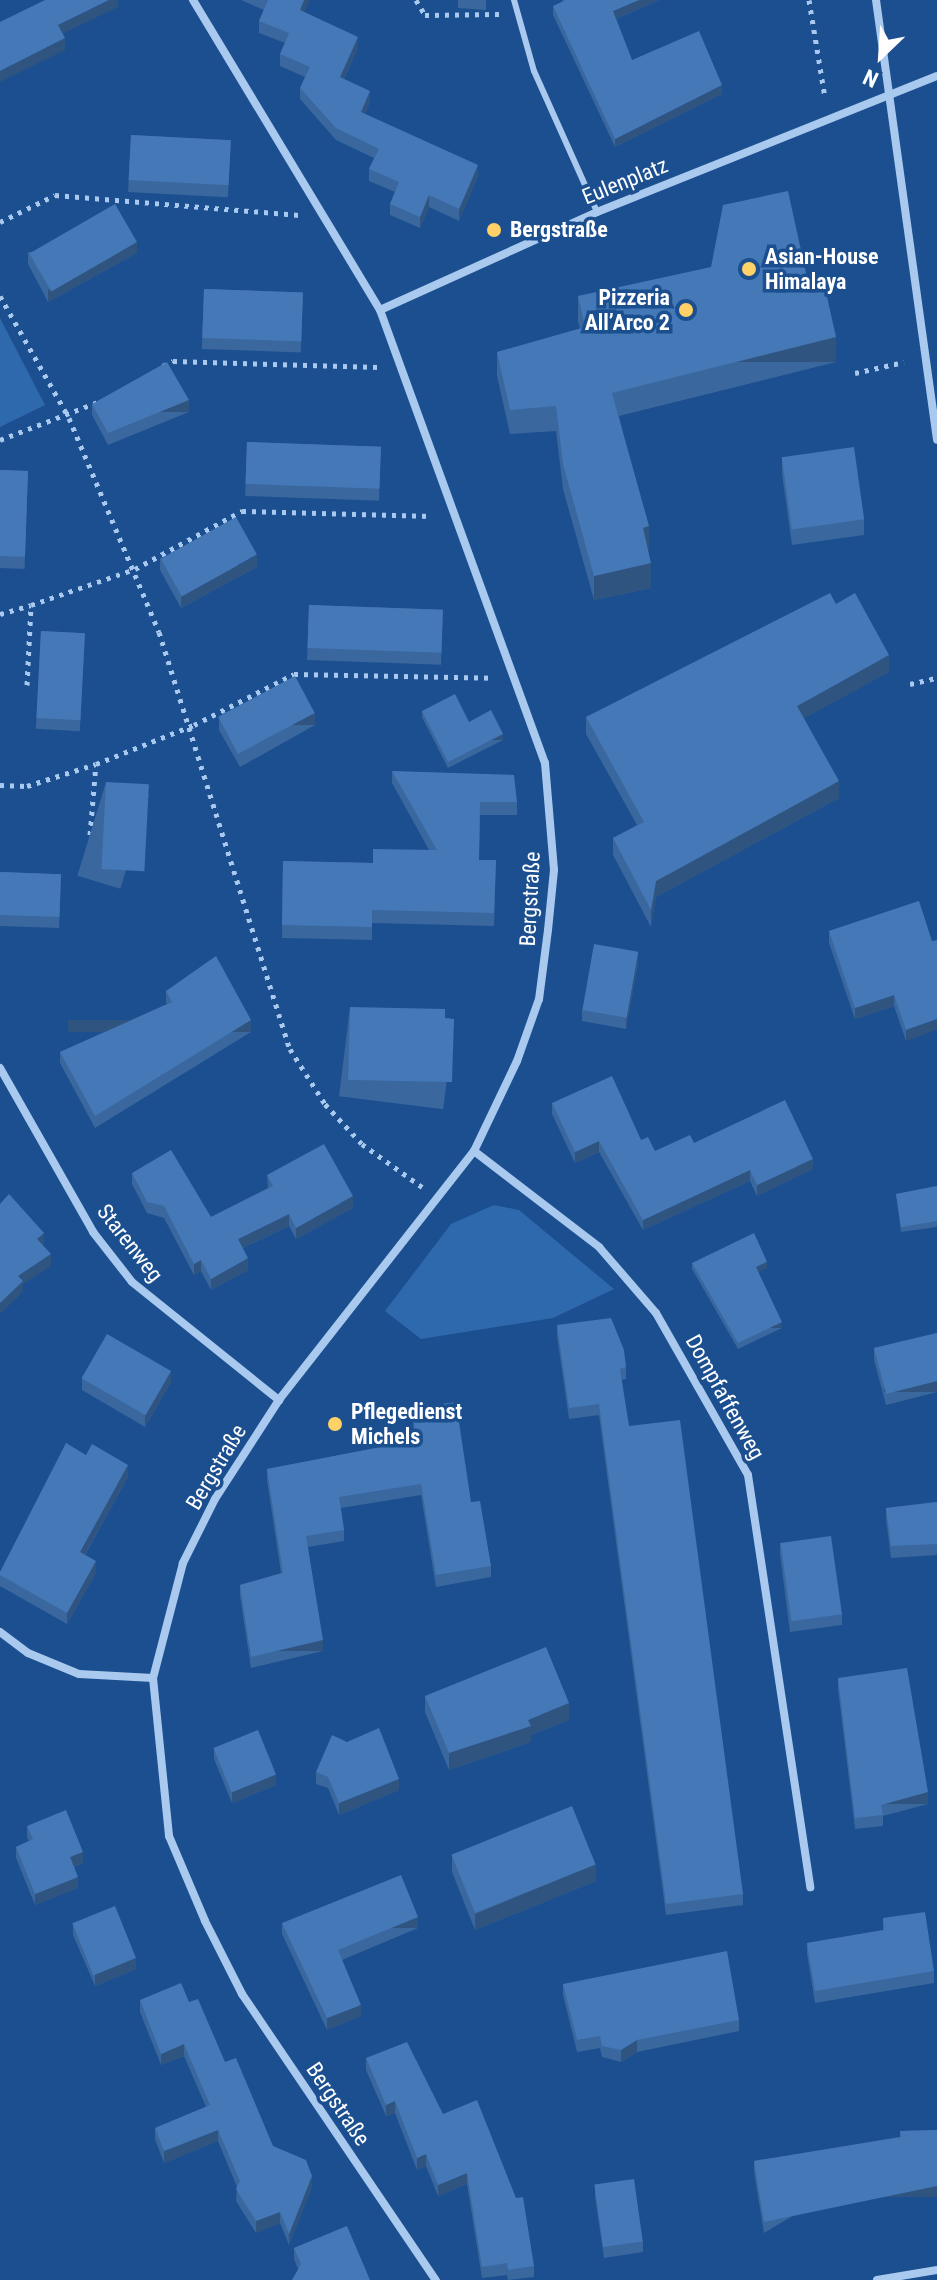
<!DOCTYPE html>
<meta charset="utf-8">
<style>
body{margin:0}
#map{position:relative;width:937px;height:2280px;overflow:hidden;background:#1b4f8f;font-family:"Roboto Condensed",sans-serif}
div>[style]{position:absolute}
.green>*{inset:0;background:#2e69ad}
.path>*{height:5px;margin-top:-2.5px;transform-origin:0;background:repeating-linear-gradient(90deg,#a9c9ee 0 4px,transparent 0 10px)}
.service>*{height:6px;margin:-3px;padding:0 3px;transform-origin:3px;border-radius:3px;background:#a9c9ee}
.minor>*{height:8px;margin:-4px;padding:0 4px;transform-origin:4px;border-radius:4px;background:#a9c9ee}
.wall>*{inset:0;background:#3a679d;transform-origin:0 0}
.shaded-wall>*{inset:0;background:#305480;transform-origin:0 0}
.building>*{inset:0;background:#4478b7;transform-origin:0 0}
.dots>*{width:22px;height:22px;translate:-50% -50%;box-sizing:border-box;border:4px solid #1b4f8f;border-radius:50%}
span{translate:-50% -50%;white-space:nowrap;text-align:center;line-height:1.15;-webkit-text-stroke:7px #1b4f8f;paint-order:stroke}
.street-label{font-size:22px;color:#fff}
.poi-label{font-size:22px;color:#fff;font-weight:700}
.left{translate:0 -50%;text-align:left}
.right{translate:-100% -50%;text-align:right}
.north{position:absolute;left:841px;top:16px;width:80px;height:80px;-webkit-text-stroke:6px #1b4f8f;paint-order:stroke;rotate:205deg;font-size:22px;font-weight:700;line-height:32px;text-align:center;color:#fff}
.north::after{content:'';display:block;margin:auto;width:28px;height:36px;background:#fff;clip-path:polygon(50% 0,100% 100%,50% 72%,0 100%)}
</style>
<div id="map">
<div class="green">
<i style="clip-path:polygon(0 318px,45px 405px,0 427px)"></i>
<i style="clip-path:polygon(494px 1205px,519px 1210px,614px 1289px,553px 1318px,421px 1339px,385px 1311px,451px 1224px)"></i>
</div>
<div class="path">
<i style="left:416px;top:0;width:17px;rotate:59deg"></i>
<i style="left:425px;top:15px;width:74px;rotate:-0.8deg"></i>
<i style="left:809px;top:0;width:99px;rotate:80.7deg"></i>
<i style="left:0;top:222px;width:61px;rotate:-26.1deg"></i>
<i style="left:55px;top:195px;width:245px;rotate:4.7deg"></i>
<i style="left:0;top:296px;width:140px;rotate:60.5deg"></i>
<i style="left:69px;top:418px;width:232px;rotate:67.2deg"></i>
<i style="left:159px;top:632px;width:437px;rotate:72.6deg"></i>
<i style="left:290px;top:1049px;width:65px;rotate:57.5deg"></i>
<i style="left:325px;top:1104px;width:54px;rotate:47.2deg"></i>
<i style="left:362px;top:1144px;width:74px;rotate:35.6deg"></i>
<i style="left:163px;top:366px;width:11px;rotate:-27deg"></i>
<i style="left:173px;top:361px;width:206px;rotate:1.7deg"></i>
<i style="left:855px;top:373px;width:50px;rotate:-12.7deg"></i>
<i style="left:0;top:440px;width:105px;rotate:-21.2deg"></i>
<i style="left:0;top:614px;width:32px;rotate:-16deg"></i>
<i style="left:910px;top:684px;width:28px;rotate:-13deg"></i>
<i style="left:27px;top:685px;width:80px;rotate:-87.1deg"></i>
<i style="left:31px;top:605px;width:110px;rotate:-19.1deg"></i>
<i style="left:135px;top:569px;width:122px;rotate:-28.5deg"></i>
<i style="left:242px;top:511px;width:190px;rotate:1.5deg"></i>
<i style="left:0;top:785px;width:27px;rotate:2deg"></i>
<i style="left:27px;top:786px;width:72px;rotate:-17.7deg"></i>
<i style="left:90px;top:835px;width:71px;rotate:-85.2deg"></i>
<i style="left:96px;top:764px;width:105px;rotate:-21.7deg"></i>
<i style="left:194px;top:725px;width:112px;rotate:-27deg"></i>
<i style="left:294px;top:674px;width:200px;rotate:1.1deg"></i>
</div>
<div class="service">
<i style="left:514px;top:0;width:74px;rotate:74.3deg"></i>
<i style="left:534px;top:71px;width:154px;rotate:65.9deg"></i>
</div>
<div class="minor">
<i style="left:193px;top:0;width:362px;rotate:58.9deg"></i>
<i style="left:380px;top:310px;width:482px;rotate:70deg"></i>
<i style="left:545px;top:763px;width:107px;rotate:85.2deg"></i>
<i style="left:554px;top:870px;width:60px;rotate:95.7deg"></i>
<i style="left:548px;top:930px;width:70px;rotate:97.4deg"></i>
<i style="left:539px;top:999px;width:66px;rotate:109.5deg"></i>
<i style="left:517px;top:1061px;width:100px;rotate:115.5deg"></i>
<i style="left:474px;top:1151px;width:316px;rotate:128.1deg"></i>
<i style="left:279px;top:1400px;width:118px;rotate:122.9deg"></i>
<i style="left:215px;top:1499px;width:72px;rotate:116.6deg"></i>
<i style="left:183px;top:1563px;width:119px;rotate:104.6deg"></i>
<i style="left:153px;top:1678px;width:159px;rotate:84.2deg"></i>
<i style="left:169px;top:1836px;width:92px;rotate:67deg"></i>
<i style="left:205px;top:1921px;width:82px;rotate:63.1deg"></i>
<i style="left:242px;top:1994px;width:346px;rotate:55.9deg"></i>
<i style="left:876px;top:0;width:444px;rotate:82.1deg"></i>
<i style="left:380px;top:310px;width:238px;rotate:-24.3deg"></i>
<i style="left:597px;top:212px;width:366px;rotate:-21.8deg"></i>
<i style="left:0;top:1068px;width:189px;rotate:60.4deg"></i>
<i style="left:93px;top:1232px;width:63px;rotate:52deg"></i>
<i style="left:132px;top:1282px;width:189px;rotate:38.8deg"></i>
<i style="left:474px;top:1151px;width:158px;rotate:37.5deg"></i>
<i style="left:599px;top:1247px;width:87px;rotate:49.2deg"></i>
<i style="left:656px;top:1313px;width:186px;rotate:60.4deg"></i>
<i style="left:748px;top:1475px;width:417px;rotate:81.4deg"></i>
<i style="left:0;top:1632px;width:35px;rotate:37deg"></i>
<i style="left:28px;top:1653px;width:55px;rotate:22.4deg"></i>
<i style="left:79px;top:1674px;width:74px;rotate:3.1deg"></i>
<i style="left:877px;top:2280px;width:61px;rotate:-9.5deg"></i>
</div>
<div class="wall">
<i style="clip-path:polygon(241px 0,309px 0,304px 12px,358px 48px,344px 79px,370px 102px,365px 114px,478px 176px,459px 221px,429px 207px,420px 228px,390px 215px,390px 204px,395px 192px,369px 181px,369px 169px,374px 158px,336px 140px,300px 99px,300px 88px,305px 77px,280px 66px,280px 54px,285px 43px,259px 33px,259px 21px,264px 10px)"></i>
<i style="clip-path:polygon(458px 0,486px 0,486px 10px,458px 8px)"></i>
<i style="clip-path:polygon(562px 0,659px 0,616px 19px,632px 60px,722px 94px,615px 147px,553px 15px,553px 6px,563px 2px)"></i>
<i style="left:131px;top:135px;width:100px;height:57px;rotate:3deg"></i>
<i style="clip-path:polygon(28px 252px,137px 253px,48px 302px,28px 264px)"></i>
<i style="clip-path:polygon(808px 282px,836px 362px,619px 416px,649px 551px,648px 551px,651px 588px,594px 600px,563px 489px,556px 431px,510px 434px,497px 376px,497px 352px,580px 329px,578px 321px,578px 296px)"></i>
<i style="left:204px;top:289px;width:99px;height:60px;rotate:2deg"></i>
<i style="clip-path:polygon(92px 404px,189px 412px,108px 445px,92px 415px)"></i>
<i style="left:247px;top:442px;width:134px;height:54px;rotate:2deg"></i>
<i style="clip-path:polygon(782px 457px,864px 519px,864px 535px,792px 545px,782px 474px)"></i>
<i style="left:0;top:470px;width:28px;height:98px;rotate:2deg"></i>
<i style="clip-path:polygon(160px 558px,257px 567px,181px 608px,160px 570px)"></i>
<i style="clip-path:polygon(836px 604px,889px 672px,804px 718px,839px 798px,656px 897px,651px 927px,613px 855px,613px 838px,637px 825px,586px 734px,586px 717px)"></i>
<i style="left:309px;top:605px;width:134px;height:55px;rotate:2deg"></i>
<i style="left:41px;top:631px;width:44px;height:98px;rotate:3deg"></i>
<i style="clip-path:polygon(422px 711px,469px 722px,503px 740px,448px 768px,422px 717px)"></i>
<i style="clip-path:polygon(219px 718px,315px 725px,240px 767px,219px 730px)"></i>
<i style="clip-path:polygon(392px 771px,517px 802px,517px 815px,480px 815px,479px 860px,496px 860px,494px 926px,372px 923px,372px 940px,282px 938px,283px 861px,373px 863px,429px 850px,392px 783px)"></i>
<i style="left:106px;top:782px;width:45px;height:98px;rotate:17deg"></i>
<i style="left:0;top:872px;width:61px;height:54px;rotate:2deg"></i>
<i style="clip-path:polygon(919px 901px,906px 1041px,894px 1006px,855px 1019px,829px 943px,829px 931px)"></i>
<i style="clip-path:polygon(638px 963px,626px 1029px,582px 1021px,582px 1010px)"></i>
<i style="clip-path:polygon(166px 991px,251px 1032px,95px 1128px,60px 1063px,60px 1052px,167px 1004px,166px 1002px)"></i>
<i style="left:350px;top:1007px;width:105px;height:90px;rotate:7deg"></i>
<i style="clip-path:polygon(552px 1103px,641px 1140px,655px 1151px,694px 1143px,813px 1169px,757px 1196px,750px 1181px,643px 1230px,599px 1152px,575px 1163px,552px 1114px)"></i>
<i style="clip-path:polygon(132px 1173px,211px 1217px,268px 1188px,267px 1175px,353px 1208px,296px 1239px,289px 1226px,243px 1248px,248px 1270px,211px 1290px,201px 1271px,194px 1275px,164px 1218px,147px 1213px,132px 1184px)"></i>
<i style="clip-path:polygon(937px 1186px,937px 1227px,901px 1232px,896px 1194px)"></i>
<i style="clip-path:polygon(692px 1263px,767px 1268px,758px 1272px,782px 1328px,738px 1349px,692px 1269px)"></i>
<i style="clip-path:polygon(557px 1325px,626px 1367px,626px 1379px,621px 1380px,629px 1426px,743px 1894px,743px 1905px,666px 1915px,599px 1415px,569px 1419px,557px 1336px)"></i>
<i style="clip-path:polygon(937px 1333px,937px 1392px,886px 1405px,874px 1360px,874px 1348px)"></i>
<i style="clip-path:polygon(82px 1379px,171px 1382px,145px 1427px,82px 1390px)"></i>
<i style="clip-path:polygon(412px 1408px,471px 1502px,491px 1566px,491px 1577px,436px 1587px,421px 1495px,341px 1508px,344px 1530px,344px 1541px,308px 1547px,323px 1651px,251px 1668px,240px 1596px,240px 1585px,281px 1573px,267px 1480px,267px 1469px,407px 1442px,414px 1438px)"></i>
<i style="clip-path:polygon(128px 1477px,85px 1555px,96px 1573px,67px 1624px,0 1586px,0 1572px)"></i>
<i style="clip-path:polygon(937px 1502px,937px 1555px,891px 1558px,886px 1519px,886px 1508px)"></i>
<i style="clip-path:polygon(780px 1542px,842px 1614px,842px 1625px,790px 1632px,780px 1554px)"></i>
<i style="clip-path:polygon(838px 1678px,928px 1804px,883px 1816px,883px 1826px,855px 1829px,838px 1689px)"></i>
<i style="clip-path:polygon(425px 1696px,569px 1720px,531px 1735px,531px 1742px,449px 1770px,425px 1712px)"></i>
<i style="clip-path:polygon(214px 1748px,276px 1785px,232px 1803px,214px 1759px)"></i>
<i style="clip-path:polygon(316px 1772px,399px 1790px,339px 1815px,328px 1788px,316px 1784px)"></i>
<i style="clip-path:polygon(27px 1826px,83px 1863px,74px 1867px,78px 1888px,35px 1905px,16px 1858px,16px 1847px,29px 1841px,27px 1837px)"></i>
<i style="clip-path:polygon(452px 1856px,596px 1881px,475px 1930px,452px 1872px)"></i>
<i style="clip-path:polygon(883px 1918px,934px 1971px,934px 1983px,815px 2003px,807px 1954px,807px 1943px,883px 1930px)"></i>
<i style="clip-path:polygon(282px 1923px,418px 1928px,342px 1960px,361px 2016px,327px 2030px,282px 1934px)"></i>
<i style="clip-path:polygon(73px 1924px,136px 1969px,95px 1986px,73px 1935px)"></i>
<i style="clip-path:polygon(563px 1984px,739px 2020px,739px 2031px,637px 2052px,621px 2062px,602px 2057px,600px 2048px,577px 2052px,563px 1995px)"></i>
<i style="clip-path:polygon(140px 2000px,189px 2002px,273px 2146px,312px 2187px,289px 2245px,280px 2223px,256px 2233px,236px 2201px,237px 2187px,218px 2141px,164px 2163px,155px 2139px,155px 2128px,206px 2107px,184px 2056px,161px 2065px,140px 2012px)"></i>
<i style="clip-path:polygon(366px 2058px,443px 2114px,534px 2266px,534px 2277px,508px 2280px,507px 2275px,482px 2278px,467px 2184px,438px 2196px,426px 2166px,417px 2170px,395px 2113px,386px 2116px,366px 2070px)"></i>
<i style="clip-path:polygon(937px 2130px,764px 2233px,754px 2172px,754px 2161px,900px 2137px,900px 2131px)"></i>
<i style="clip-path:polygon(595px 2186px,643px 2241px,643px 2252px,604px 2258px,595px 2197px)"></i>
<i style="clip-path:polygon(347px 2226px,298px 2269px,294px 2259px,294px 2248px)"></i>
</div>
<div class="shaded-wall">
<i style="clip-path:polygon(109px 0,118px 0,118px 7px,58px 36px,58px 25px)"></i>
<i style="clip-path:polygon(304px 0,309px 0,309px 2px,300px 21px,300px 10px)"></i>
<i style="clip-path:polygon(639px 0,659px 0,613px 20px,613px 11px)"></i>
<i style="clip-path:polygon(358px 37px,358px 48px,340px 88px,340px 77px)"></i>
<i style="clip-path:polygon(65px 38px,65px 50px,0 82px,0 71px)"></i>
<i style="clip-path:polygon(722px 85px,722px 94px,615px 147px,615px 139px)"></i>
<i style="clip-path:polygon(370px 91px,370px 102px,361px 123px,361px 112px)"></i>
<i style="clip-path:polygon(478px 165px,478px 176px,459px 221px,459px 209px)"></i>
<i style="clip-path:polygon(429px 195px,429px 207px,420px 228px,420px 217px)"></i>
<i style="clip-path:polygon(137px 242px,137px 253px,48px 302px,48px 290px)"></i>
<i style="left:836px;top:337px;width:25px;height:231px;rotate:90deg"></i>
<i style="left:189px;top:400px;width:12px;height:87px;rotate:90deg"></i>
<i style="left:649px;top:526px;width:25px;height:6px;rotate:90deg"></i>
<i style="clip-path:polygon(257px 555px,257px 567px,181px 608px,181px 597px)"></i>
<i style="clip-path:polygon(651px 563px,651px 588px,594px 600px,594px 576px)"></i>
<i style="clip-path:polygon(889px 655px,889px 672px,797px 722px,797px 706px)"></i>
<i style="left:315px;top:713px;width:12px;height:86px;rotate:90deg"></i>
<i style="left:503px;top:734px;width:6px;height:62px;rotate:90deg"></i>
<i style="clip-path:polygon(839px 781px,839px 798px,656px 897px,651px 927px,651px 910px,656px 881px)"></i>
<i style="clip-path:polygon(638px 952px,638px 963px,626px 1029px,626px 1018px)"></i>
<i style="clip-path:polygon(894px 995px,894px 1006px,855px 1019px,855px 1008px)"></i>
<i style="clip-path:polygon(937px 1019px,937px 1030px,906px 1041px,906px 1030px)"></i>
<i style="left:251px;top:1020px;width:12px;height:183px;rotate:90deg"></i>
<i style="clip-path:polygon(599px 1141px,599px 1152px,575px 1163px,575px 1152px)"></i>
<i style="clip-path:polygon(813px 1159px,813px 1169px,757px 1196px,757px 1185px)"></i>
<i style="clip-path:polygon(750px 1170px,750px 1181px,643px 1230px,643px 1220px)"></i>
<i style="clip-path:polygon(353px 1196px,353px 1208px,296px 1239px,296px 1228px)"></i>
<i style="clip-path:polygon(289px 1214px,289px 1226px,238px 1250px,238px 1239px)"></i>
<i style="clip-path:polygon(44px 1233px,44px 1244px,37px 1250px,37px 1239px)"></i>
<i style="clip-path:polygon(51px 1254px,51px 1266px,23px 1284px,23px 1292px,0 1314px,0 1303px,18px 1276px)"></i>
<i style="clip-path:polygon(248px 1258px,248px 1270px,211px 1290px,211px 1279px)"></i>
<i style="clip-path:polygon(201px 1260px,201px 1271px,194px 1275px,194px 1264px)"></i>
<i style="clip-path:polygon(767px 1262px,767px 1268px,756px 1273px,756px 1267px)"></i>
<i style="left:782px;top:1322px;width:6px;height:49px;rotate:90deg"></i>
<i style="clip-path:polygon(171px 1371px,171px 1382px,145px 1427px,145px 1415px)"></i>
<i style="left:937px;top:1381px;width:11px;height:53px;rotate:90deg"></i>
<i style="clip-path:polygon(128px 1465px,128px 1477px,80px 1563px,80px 1552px)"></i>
<i style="clip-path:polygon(96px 1561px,96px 1573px,67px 1624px,67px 1613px)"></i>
<i style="left:323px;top:1640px;width:11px;height:74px;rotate:90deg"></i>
<i style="clip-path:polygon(569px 1703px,569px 1720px,531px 1735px,531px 1742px,449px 1770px,449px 1753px)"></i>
<i style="clip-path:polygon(276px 1774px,276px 1785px,232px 1803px,232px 1792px)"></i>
<i style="clip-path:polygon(399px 1779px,399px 1790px,339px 1815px,339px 1803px)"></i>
<i style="left:928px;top:1792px;width:12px;height:49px;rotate:90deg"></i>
<i style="clip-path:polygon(83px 1852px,83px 1863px,70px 1868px,70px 1857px)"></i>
<i style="clip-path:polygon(596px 1864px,596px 1881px,475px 1930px,475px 1914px)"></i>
<i style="clip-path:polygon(78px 1877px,78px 1888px,35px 1905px,35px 1894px)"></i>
<i style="left:418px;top:1917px;width:11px;height:87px;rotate:90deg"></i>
<i style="clip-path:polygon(136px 1958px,136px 1969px,95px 1986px,95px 1975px)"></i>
<i style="clip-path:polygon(361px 2005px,361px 2016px,327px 2030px,327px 2018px)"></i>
<i style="clip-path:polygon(637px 2040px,637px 2052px,621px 2062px,621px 2050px)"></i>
<i style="clip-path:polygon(184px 2044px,184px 2056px,161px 2065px,161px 2054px)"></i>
<i style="clip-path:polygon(395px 2101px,395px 2113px,386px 2116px,386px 2105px)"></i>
<i style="clip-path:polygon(218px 2130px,218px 2141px,164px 2163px,164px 2151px)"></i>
<i style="clip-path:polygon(426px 2154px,426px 2166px,417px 2170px,417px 2158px)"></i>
<i style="clip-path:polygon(467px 2173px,467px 2184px,438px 2196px,438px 2185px)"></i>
<i style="clip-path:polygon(312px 2176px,312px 2187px,289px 2245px,289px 2234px)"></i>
<i style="left:937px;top:2186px;width:11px;height:177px;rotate:90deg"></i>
<i style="clip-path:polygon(280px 2212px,280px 2223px,256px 2233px,256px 2221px)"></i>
</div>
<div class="building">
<i style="clip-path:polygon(45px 0,109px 0,58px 25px,65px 38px,0 71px,0 22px)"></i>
<i style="clip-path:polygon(268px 0,304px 0,300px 10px,358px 37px,340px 77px,370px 91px,361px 112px,478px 165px,459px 209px,429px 195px,420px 217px,390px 204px,399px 182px,369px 169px,379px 149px,336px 128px,300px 88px,310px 67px,280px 54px,289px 33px,259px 21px)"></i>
<i style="clip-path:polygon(566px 0,639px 0,613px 11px,632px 60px,699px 31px,722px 85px,615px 139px,553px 6px)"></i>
<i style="left:131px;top:135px;width:100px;height:45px;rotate:3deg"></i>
<i style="clip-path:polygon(788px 191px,808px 282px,823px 279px,836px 337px,612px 393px,649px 526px,643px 528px,651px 563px,594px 576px,563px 464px,556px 406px,510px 410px,497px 352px,585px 327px,578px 296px,711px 267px,723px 205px)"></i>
<i style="left:115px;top:204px;width:44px;height:99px;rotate:60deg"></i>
<i style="left:204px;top:289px;width:99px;height:49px;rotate:2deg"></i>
<i style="clip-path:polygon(167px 362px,189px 400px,108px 433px,92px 404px)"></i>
<i style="left:247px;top:442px;width:134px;height:42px;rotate:2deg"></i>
<i style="left:854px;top:447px;width:73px;height:73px;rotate:82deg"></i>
<i style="left:0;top:470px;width:28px;height:86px;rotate:2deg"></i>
<i style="left:236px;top:517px;width:43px;height:86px;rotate:61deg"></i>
<i style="clip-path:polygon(830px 593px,836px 604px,855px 593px,889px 655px,797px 706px,839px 781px,656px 881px,651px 910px,613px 838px,644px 822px,586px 717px)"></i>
<i style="left:309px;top:605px;width:134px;height:43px;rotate:2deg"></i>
<i style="left:41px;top:631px;width:44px;height:87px;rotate:3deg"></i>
<i style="left:295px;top:676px;width:42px;height:87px;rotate:62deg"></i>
<i style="clip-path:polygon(455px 694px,469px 722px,491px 710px,503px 734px,448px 762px,422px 711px)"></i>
<i style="clip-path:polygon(392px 771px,514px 775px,517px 802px,480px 802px,479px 860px,496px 860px,494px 913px,372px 910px,372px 927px,282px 925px,283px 861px,373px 863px,373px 849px,437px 850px)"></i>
<i style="left:106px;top:782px;width:43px;height:87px;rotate:3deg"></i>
<i style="left:0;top:872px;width:61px;height:43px;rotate:2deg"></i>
<i style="clip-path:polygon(919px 901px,932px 941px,937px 940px,937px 1019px,906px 1030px,894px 995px,855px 1008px,829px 931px)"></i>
<i style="left:594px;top:944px;width:45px;height:67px;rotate:10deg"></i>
<i style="clip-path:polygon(216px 956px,251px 1020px,95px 1116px,60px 1052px,172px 1002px,166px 991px)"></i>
<i style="clip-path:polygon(350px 1007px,445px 1009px,445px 1018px,454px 1019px,452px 1082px,348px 1080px)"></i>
<i style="clip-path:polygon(612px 1076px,641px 1140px,648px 1137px,655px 1151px,690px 1135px,694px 1143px,785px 1100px,813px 1159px,757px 1185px,750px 1170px,643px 1220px,599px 1141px,575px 1152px,552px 1103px)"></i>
<i style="clip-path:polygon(324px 1144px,353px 1196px,296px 1228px,289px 1214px,238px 1239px,248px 1258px,211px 1279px,201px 1260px,194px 1264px,164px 1206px,147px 1202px,132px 1173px,171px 1150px,211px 1217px,273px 1186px,267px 1175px)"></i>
<i style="clip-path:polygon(937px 1186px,937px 1221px,901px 1227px,896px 1194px)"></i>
<i style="clip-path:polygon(9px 1194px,44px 1233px,37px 1239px,51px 1254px,18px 1276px,23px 1281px,0 1303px,0 1204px)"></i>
<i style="clip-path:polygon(754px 1233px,767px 1262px,756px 1267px,782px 1322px,738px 1343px,692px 1263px)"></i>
<i style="clip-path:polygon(611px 1318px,624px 1350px,626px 1367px,620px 1369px,629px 1426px,680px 1420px,743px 1894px,666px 1904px,599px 1404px,569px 1408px,557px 1325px)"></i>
<i style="clip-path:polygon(937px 1333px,937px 1381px,886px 1394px,874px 1348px)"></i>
<i style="left:107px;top:1334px;width:74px;height:51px;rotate:30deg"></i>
<i style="clip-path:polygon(456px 1402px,471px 1502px,480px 1501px,491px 1566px,436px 1575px,421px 1484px,339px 1497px,344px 1530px,306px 1536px,323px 1640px,251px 1657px,240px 1585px,283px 1573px,267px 1469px,407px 1442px,416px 1437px,412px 1408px)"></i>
<i style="clip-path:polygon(66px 1443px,86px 1455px,92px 1444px,128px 1465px,80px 1552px,96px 1561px,67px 1613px,0 1575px,0 1572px)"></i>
<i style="clip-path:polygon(937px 1502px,937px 1544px,891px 1546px,886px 1508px)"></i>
<i style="left:831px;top:1536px;width:79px;height:51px;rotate:82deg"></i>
<i style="clip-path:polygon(546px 1647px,569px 1703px,528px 1720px,531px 1726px,449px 1753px,425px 1696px)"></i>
<i style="clip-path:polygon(907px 1668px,928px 1792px,881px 1805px,883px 1815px,855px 1818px,838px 1678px)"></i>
<i style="clip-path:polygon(379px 1728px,399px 1779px,339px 1803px,328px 1777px,316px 1772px,332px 1735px,347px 1742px)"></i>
<i style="left:258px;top:1730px;width:48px;height:48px;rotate:68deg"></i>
<i style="left:572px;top:1806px;width:63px;height:130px;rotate:68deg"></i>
<i style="clip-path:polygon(66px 1810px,83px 1852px,70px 1857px,78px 1877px,35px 1894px,16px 1847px,33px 1839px,27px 1826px)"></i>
<i style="clip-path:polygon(401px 1875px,418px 1917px,338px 1950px,361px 2005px,327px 2018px,282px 1923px)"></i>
<i style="left:115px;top:1906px;width:56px;height:46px;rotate:68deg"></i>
<i style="clip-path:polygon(925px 1912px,934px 1971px,815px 1991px,807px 1943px,884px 1930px,883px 1918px)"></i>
<i style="clip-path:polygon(727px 1951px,739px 2020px,637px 2040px,621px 2050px,602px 2046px,600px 2036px,577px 2040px,563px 1984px)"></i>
<i style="clip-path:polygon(181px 1983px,189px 2002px,198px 1999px,225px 2062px,236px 2058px,273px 2146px,306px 2160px,312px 2176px,289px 2234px,280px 2212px,256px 2221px,236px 2189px,240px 2181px,218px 2130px,164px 2151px,155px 2128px,210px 2105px,184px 2044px,161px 2054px,140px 2000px)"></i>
<i style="clip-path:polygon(407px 2042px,443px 2114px,477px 2100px,516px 2198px,523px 2197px,534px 2266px,508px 2270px,507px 2263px,482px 2267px,467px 2173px,438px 2185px,426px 2154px,417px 2158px,395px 2101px,386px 2105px,366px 2058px)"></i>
<i style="clip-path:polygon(937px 2130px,937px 2186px,764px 2222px,754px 2161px,901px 2137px,900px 2131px)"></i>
<i style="left:634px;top:2179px;width:63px;height:40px;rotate:82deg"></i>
<i style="clip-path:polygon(347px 2226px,370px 2280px,292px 2280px,301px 2264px,294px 2248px)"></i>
</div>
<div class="dots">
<i style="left:494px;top:230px;background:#ffd166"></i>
<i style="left:749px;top:269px;background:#ffd166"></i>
<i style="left:686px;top:310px;background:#ffd166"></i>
<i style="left:335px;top:1424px;background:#ffd166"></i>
</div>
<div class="street-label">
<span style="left:625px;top:181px;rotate:-22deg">Eulenplatz</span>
<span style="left:530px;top:899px;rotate:-87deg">Bergstraße</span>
<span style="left:130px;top:1243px;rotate:52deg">Starenweg</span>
<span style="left:725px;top:1397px;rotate:61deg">Dompfaffenweg</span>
<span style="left:216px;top:1467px;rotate:-59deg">Bergstraße</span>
<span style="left:338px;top:2104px;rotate:56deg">Bergstraße</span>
</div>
<div class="poi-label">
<span class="left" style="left:510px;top:230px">Bergstraße</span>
<span class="left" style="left:765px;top:269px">Asian-House<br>Himalaya</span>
<span class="right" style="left:670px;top:310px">Pizzeria<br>All’Arco 2</span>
<span class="left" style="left:351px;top:1424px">Pflegedienst<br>Michels</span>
</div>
<div class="north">N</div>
</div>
